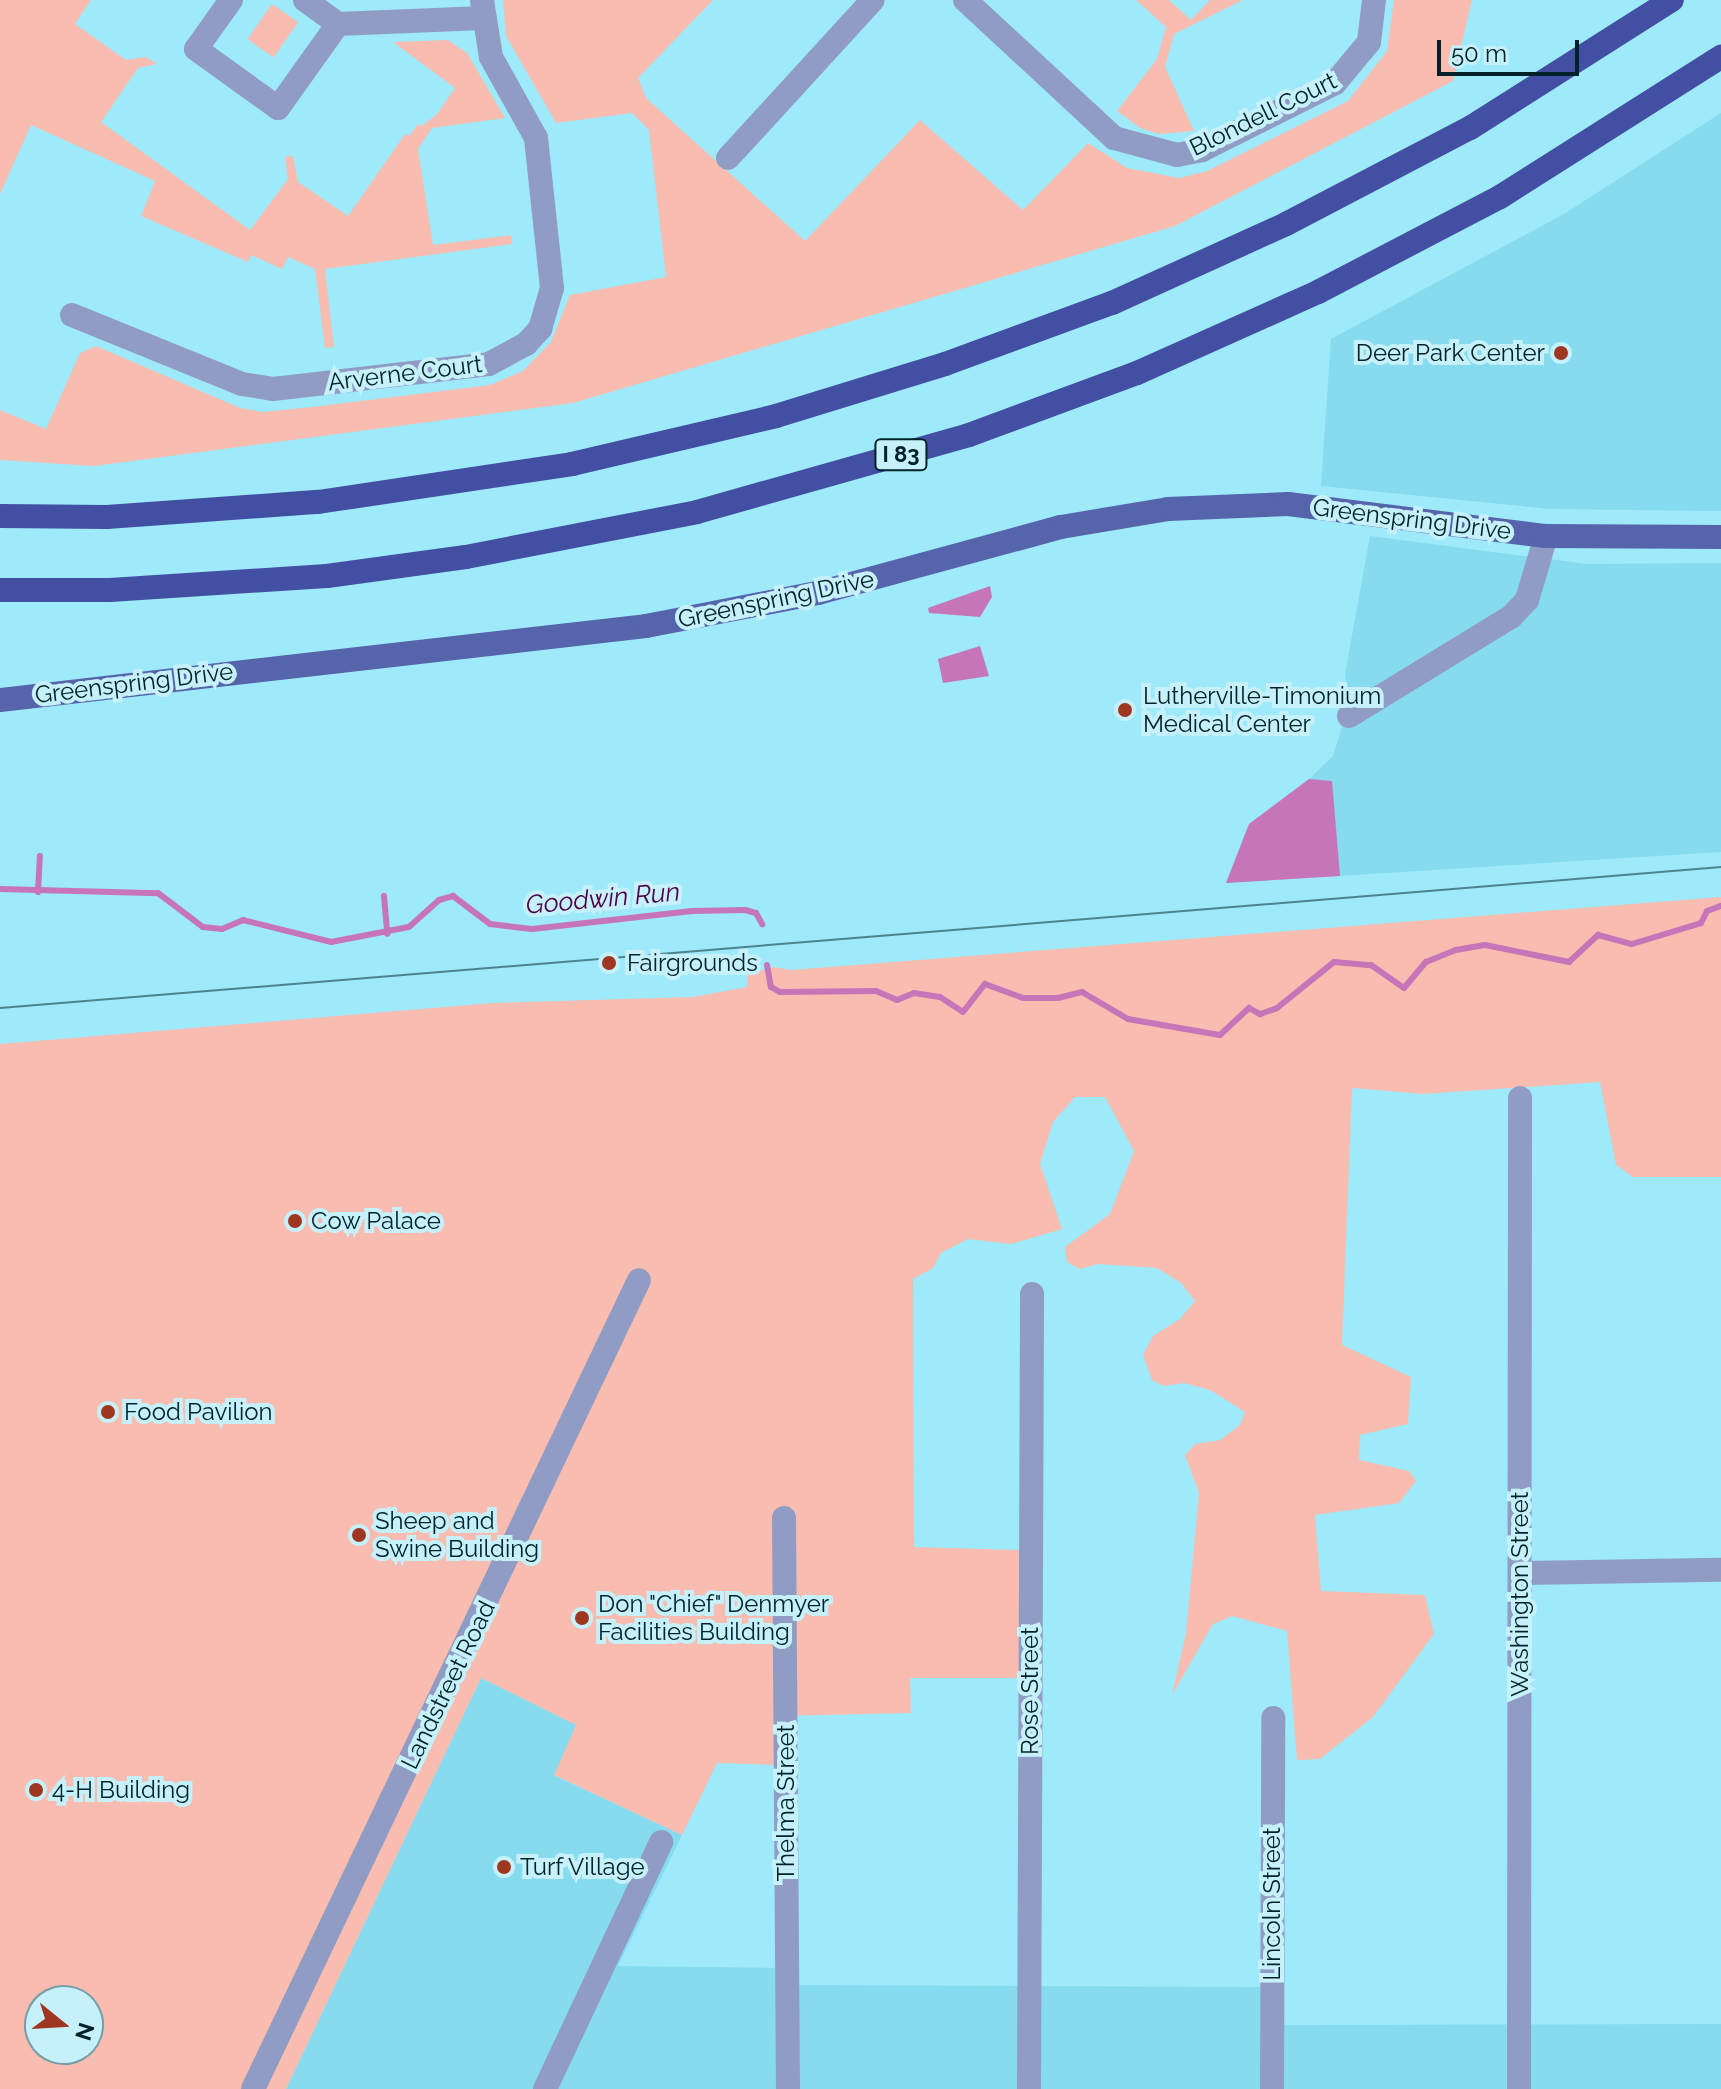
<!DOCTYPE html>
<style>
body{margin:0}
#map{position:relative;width:1721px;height:2089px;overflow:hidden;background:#9ee9fa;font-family:Raleway,sans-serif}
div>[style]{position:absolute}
.built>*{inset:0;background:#86dbee}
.green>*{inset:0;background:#f8bdb0;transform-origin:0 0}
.water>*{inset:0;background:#c775b9}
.stream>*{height:6px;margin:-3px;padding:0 3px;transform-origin:3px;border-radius:3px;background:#c775b9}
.minor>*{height:24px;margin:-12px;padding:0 12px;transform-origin:12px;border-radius:12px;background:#919cc4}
.major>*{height:24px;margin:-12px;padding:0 12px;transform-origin:12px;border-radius:12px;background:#5664ac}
.highway>*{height:24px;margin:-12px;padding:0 12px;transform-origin:12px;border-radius:12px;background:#424fa2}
.tram>*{height:2px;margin:-1px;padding:0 1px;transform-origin:1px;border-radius:1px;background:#4d838e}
.dots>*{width:22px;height:22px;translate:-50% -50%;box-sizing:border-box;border:4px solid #c6f1fb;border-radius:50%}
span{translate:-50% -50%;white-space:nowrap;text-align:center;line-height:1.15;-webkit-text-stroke:8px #c6f1fb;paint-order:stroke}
.shield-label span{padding:2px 6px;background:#c6f1fb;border:2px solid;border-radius:6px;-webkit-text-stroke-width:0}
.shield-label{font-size:22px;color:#012228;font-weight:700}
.street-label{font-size:24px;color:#012228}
.poi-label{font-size:24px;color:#012228}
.right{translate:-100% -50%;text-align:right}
.left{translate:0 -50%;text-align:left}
.water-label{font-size:26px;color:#4f0047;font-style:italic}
.north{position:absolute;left:24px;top:1985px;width:80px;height:80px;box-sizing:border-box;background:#c6f1fb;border:2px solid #779ea7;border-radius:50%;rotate:108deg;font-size:22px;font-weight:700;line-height:32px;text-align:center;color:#012228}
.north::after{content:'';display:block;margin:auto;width:28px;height:36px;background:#9f3620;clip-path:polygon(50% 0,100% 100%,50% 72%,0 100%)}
.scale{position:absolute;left:1437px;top:40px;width:142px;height:36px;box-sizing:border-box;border:4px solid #012228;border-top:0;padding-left:10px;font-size:24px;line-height:28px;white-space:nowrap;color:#012228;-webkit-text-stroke:6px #c6f1fb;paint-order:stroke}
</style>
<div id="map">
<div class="built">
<i style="clip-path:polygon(1721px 113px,1721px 511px,1550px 509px,1321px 486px,1331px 339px,1564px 214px)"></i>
<i style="clip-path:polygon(1370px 536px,1587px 564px,1721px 563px,1721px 852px,1226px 883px,1249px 824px,1292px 796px,1333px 756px,1342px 727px,1346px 669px)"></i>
<i style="clip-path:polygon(481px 1678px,576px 1725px,555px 1776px,682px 1835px,618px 1966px,775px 1968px,776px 1985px,1261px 1987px,1264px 2025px,1721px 2024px,1721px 2089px,286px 2089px)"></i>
</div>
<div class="green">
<i style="clip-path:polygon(0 0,91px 0,75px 24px,126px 60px,146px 57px,157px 64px,138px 68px,101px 122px,250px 230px,288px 179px,285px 157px,293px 156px,298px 182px,348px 216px,405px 134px,409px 136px,418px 124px,422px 126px,437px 114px,455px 88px,393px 42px,448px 40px,467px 53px,505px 118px,432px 128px,418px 149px,433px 245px,511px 235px,512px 244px,325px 269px,334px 347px,325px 348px,315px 269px,288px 257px,282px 269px,251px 255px,248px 262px,141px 216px,155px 181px,31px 125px,0 194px)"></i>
<i style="clip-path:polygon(503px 0,713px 0,638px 78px,646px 98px,805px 241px,920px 120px,1023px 210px,1088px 143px,1127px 168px,1179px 178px,1207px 171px,1348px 101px,1387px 51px,1394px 0,1472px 0,1453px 81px,1175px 226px,573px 403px,94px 466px,0 460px,0 410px,46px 429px,80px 353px,96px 346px,240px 408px,263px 412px,312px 407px,490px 385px,523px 371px,551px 342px,570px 295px,666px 277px,649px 130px,632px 113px,556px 123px,506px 36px)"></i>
<i style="clip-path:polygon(1136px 0,1169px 0,1191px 20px,1210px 0,1243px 0,1174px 34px,1165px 67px,1194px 131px,1159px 134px,1140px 128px,1117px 111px,1157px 59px,1166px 27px)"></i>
<i style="left:272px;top:4px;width:32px;height:43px;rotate:35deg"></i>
<i style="clip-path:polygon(evenodd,1721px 897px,1721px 1177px,1633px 1177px,1616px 1165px,1600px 1082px,1423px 1094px,1352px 1088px,1342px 1345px,1411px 1377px,1408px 1424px,1360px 1435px,1359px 1460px,1409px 1471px,1416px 1481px,1399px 1503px,1315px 1515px,1321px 1591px,1425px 1595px,1434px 1634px,1373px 1717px,1320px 1759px,1297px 1760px,1287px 1631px,1232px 1616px,1213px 1624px,1172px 1695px,1186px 1633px,1199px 1493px,1185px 1455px,1195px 1444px,1220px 1440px,1240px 1425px,1245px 1412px,1210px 1390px,1184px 1383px,1164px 1386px,1152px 1380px,1143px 1355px,1153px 1336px,1180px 1319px,1195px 1301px,1181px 1283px,1157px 1268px,1098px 1264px,1080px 1269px,1067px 1262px,1065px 1247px,1110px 1214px,1134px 1151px,1105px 1097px,1075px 1097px,1053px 1122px,1040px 1164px,1062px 1229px,1011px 1244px,968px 1239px,941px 1253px,933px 1268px,913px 1279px,914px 1547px,1022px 1550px,1020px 1678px,910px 1678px,911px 1713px,776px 1716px,775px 1765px,717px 1763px,682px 1835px,554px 1775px,576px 1725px,481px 1678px,286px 2089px,0 2089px,0 1044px,493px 1003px,693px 997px,747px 987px,748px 974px,774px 967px,791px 970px,1721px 897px,40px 2001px,88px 2001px,88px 2049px,40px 2049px,40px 2001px)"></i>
</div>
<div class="water">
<i style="clip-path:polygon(990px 586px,992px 597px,980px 617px,929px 613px,928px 608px)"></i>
<i style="clip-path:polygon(980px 646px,989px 676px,943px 683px,938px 659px)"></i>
<i style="clip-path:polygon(1309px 779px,1332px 781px,1340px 876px,1226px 883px,1249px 824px)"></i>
</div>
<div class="stream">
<i style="left:0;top:889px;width:158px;rotate:1.5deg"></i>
<i style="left:158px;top:893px;width:56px;rotate:37.1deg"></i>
<i style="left:203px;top:927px;width:19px;rotate:6deg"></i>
<i style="left:222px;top:929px;width:23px;rotate:-23deg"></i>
<i style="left:243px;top:920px;width:91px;rotate:14deg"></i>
<i style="left:331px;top:942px;width:79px;rotate:-10.9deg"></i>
<i style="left:409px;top:927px;width:40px;rotate:-42deg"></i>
<i style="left:439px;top:900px;width:15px;rotate:-16deg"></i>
<i style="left:453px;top:896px;width:46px;rotate:37.1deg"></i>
<i style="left:490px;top:924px;width:42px;rotate:6.8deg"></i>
<i style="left:532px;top:929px;width:161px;rotate:-6.4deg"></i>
<i style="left:692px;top:911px;width:53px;rotate:-1.1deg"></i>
<i style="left:745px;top:910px;width:11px;rotate:15deg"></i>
<i style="left:756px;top:913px;width:13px;rotate:61deg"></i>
<i style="left:38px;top:892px;width:36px;rotate:-87deg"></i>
<i style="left:384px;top:896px;width:38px;rotate:85deg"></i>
<i style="left:767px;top:965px;width:22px;rotate:80deg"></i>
<i style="left:771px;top:987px;width:10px;rotate:29deg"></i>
<i style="left:780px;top:992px;width:96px;rotate:-0.6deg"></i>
<i style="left:876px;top:991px;width:23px;rotate:23deg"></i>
<i style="left:897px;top:1000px;width:18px;rotate:-22deg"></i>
<i style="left:914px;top:993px;width:26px;rotate:9deg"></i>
<i style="left:940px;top:997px;width:27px;rotate:33deg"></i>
<i style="left:963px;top:1012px;width:36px;rotate:-52deg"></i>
<i style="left:985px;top:984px;width:40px;rotate:20.2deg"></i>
<i style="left:1023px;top:998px;width:35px"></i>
<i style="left:1058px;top:998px;width:25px;rotate:-14deg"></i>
<i style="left:1082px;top:992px;width:53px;rotate:30.4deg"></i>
<i style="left:1128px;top:1019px;width:93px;rotate:9.9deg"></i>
<i style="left:1220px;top:1035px;width:40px;rotate:-43deg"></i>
<i style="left:1249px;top:1008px;width:13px;rotate:29deg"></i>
<i style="left:1260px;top:1014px;width:18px;rotate:-19deg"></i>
<i style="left:1277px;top:1008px;width:73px;rotate:-38.9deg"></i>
<i style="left:1334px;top:962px;width:37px;rotate:5deg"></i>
<i style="left:1371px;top:965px;width:40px;rotate:34.9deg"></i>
<i style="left:1404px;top:988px;width:34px;rotate:-50deg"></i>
<i style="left:1426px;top:962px;width:32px;rotate:-22deg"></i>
<i style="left:1456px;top:950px;width:29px;rotate:-10deg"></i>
<i style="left:1485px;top:945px;width:86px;rotate:11.4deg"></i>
<i style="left:1569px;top:962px;width:40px;rotate:-43deg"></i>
<i style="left:1598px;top:935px;width:35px;rotate:15deg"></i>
<i style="left:1632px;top:944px;width:72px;rotate:-16.9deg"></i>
<i style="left:1701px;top:923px;width:13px;rotate:-63deg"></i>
<i style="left:1707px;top:911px;width:15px;rotate:-20deg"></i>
</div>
<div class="minor">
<i style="left:231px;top:0;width:60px;rotate:125.5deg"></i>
<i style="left:196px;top:49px;width:101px;rotate:35.7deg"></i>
<i style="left:278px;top:108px;width:103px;rotate:-54.5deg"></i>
<i style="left:305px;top:0;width:41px;rotate:36deg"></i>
<i style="left:338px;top:24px;width:145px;rotate:-2.4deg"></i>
<i style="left:965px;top:0;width:203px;rotate:42.8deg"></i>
<i style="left:1114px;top:138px;width:65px;rotate:15.1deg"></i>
<i style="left:1177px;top:155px;width:25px;rotate:-11deg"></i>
<i style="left:1202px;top:150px;width:149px;rotate:-26.7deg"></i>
<i style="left:1335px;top:83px;width:53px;rotate:-50.3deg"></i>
<i style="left:1369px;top:42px;width:42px;rotate:-83.2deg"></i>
<i style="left:728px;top:158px;width:214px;rotate:-47.5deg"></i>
<i style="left:72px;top:315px;width:183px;rotate:22.1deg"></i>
<i style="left:242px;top:384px;width:31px;rotate:9deg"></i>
<i style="left:273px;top:389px;width:217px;rotate:-6.6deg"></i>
<i style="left:489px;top:364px;width:42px;rotate:-28.4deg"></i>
<i style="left:526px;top:344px;width:21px;rotate:-47deg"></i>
<i style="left:540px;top:329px;width:43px;rotate:-73.7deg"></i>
<i style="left:552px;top:288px;width:151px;rotate:-96.1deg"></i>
<i style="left:536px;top:138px;width:93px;rotate:-119.1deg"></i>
<i style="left:491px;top:57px;width:58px;rotate:-99deg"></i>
<i style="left:1349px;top:716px;width:191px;rotate:-31.5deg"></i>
<i style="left:1512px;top:616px;width:22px;rotate:-47deg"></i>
<i style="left:1527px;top:600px;width:67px;rotate:-73.5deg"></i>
<i style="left:784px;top:1518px;width:571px;rotate:89.6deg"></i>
<i style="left:1520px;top:1573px;width:201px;rotate:-0.9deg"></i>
<i style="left:253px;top:2089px;width:896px;rotate:-64.49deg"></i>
<i style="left:545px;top:2089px;width:273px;rotate:-64.8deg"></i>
<i style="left:1029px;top:2089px;width:795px;rotate:-89.78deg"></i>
<i style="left:1272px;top:2089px;width:371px;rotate:-89.8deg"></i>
<i style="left:1519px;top:2089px;width:991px;rotate:-89.94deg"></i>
</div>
<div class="major">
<i style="left:0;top:700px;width:650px;rotate:-6.53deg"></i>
<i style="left:646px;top:626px;width:175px;rotate:-10.9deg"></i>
<i style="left:818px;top:593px;width:252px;rotate:-15.2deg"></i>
<i style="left:1061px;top:527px;width:109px;rotate:-9.5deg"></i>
<i style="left:1168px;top:509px;width:120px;rotate:-2.4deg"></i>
<i style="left:1288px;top:504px;width:260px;rotate:7.1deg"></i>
<i style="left:1546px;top:536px;width:175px;rotate:0.3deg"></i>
</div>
<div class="highway">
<i style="left:0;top:516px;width:107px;rotate:0.5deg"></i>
<i style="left:107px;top:517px;width:212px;rotate:-4.1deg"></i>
<i style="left:318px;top:502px;width:257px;rotate:-8.5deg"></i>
<i style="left:572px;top:464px;width:210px;rotate:-13.2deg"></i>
<i style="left:776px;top:416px;width:177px;rotate:-17.1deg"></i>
<i style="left:945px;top:364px;width:178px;rotate:-20.1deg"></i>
<i style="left:1112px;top:303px;width:191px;rotate:-24.4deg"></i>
<i style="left:1286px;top:224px;width:208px;rotate:-27.6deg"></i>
<i style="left:1470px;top:128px;width:239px;rotate:-32.4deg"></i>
<i style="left:0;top:590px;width:110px"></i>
<i style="left:110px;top:590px;width:217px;rotate:-3.7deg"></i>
<i style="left:327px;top:576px;width:140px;rotate:-7.8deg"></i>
<i style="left:466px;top:557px;width:235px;rotate:-11deg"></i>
<i style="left:697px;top:512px;width:283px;rotate:-15.8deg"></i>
<i style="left:969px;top:435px;width:179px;rotate:-20.3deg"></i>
<i style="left:1137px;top:373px;width:198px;rotate:-24.1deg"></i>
<i style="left:1318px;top:292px;width:205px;rotate:-27.6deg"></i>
<i style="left:1500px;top:197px;width:262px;rotate:-32.4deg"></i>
</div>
<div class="tram">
<i style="left:0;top:1008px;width:1727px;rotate:-4.68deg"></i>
</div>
<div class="dots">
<i style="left:1561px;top:353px;background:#9f3620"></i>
<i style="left:1125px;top:710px;background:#9f3620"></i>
<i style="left:609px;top:963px;background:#9f3620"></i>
<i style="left:295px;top:1221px;background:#9f3620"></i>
<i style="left:108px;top:1412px;background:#9f3620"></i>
<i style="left:359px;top:1535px;background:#9f3620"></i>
<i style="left:582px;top:1618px;background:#9f3620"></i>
<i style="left:36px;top:1790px;background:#9f3620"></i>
<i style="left:504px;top:1867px;background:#9f3620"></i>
</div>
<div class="shield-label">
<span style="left:901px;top:455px">I 83</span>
</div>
<div class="street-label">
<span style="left:1263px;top:114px;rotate:-26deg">Blondell Court</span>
<span style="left:405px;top:373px;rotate:-7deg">Arverne Court</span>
<span style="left:1412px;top:519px;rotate:7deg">Greenspring Drive</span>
<span style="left:776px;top:599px;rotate:-12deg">Greenspring Drive</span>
<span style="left:134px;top:683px;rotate:-7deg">Greenspring Drive</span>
<span style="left:1520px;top:1594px;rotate:-90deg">Washington Street</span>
<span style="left:448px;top:1685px;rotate:-64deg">Landstreet Road</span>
<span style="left:1030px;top:1691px;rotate:-90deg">Rose Street</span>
<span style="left:786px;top:1803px;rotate:-90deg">Thelma Street</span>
<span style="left:1272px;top:1904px;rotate:-90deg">Lincoln Street</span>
</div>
<div class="poi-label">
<span class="right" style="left:1545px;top:353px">Deer Park Center</span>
<span class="left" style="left:1143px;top:710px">Lutherville-Timonium<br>Medical Center</span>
<span class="left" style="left:627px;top:963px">Fairgrounds</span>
<span class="left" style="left:311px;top:1221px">Cow Palace</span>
<span class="left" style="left:124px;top:1412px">Food Pavilion</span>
<span class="left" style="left:375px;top:1535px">Sheep and<br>Swine Building</span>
<span class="left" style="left:598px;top:1618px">Don "Chief" Denmyer<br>Facilities Building</span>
<span class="left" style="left:52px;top:1790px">4-H Building</span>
<span class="left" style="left:520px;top:1867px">Turf Village</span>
</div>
<div class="water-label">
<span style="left:603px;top:899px;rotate:-5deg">Goodwin Run</span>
</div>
<div class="north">N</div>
<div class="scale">50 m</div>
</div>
